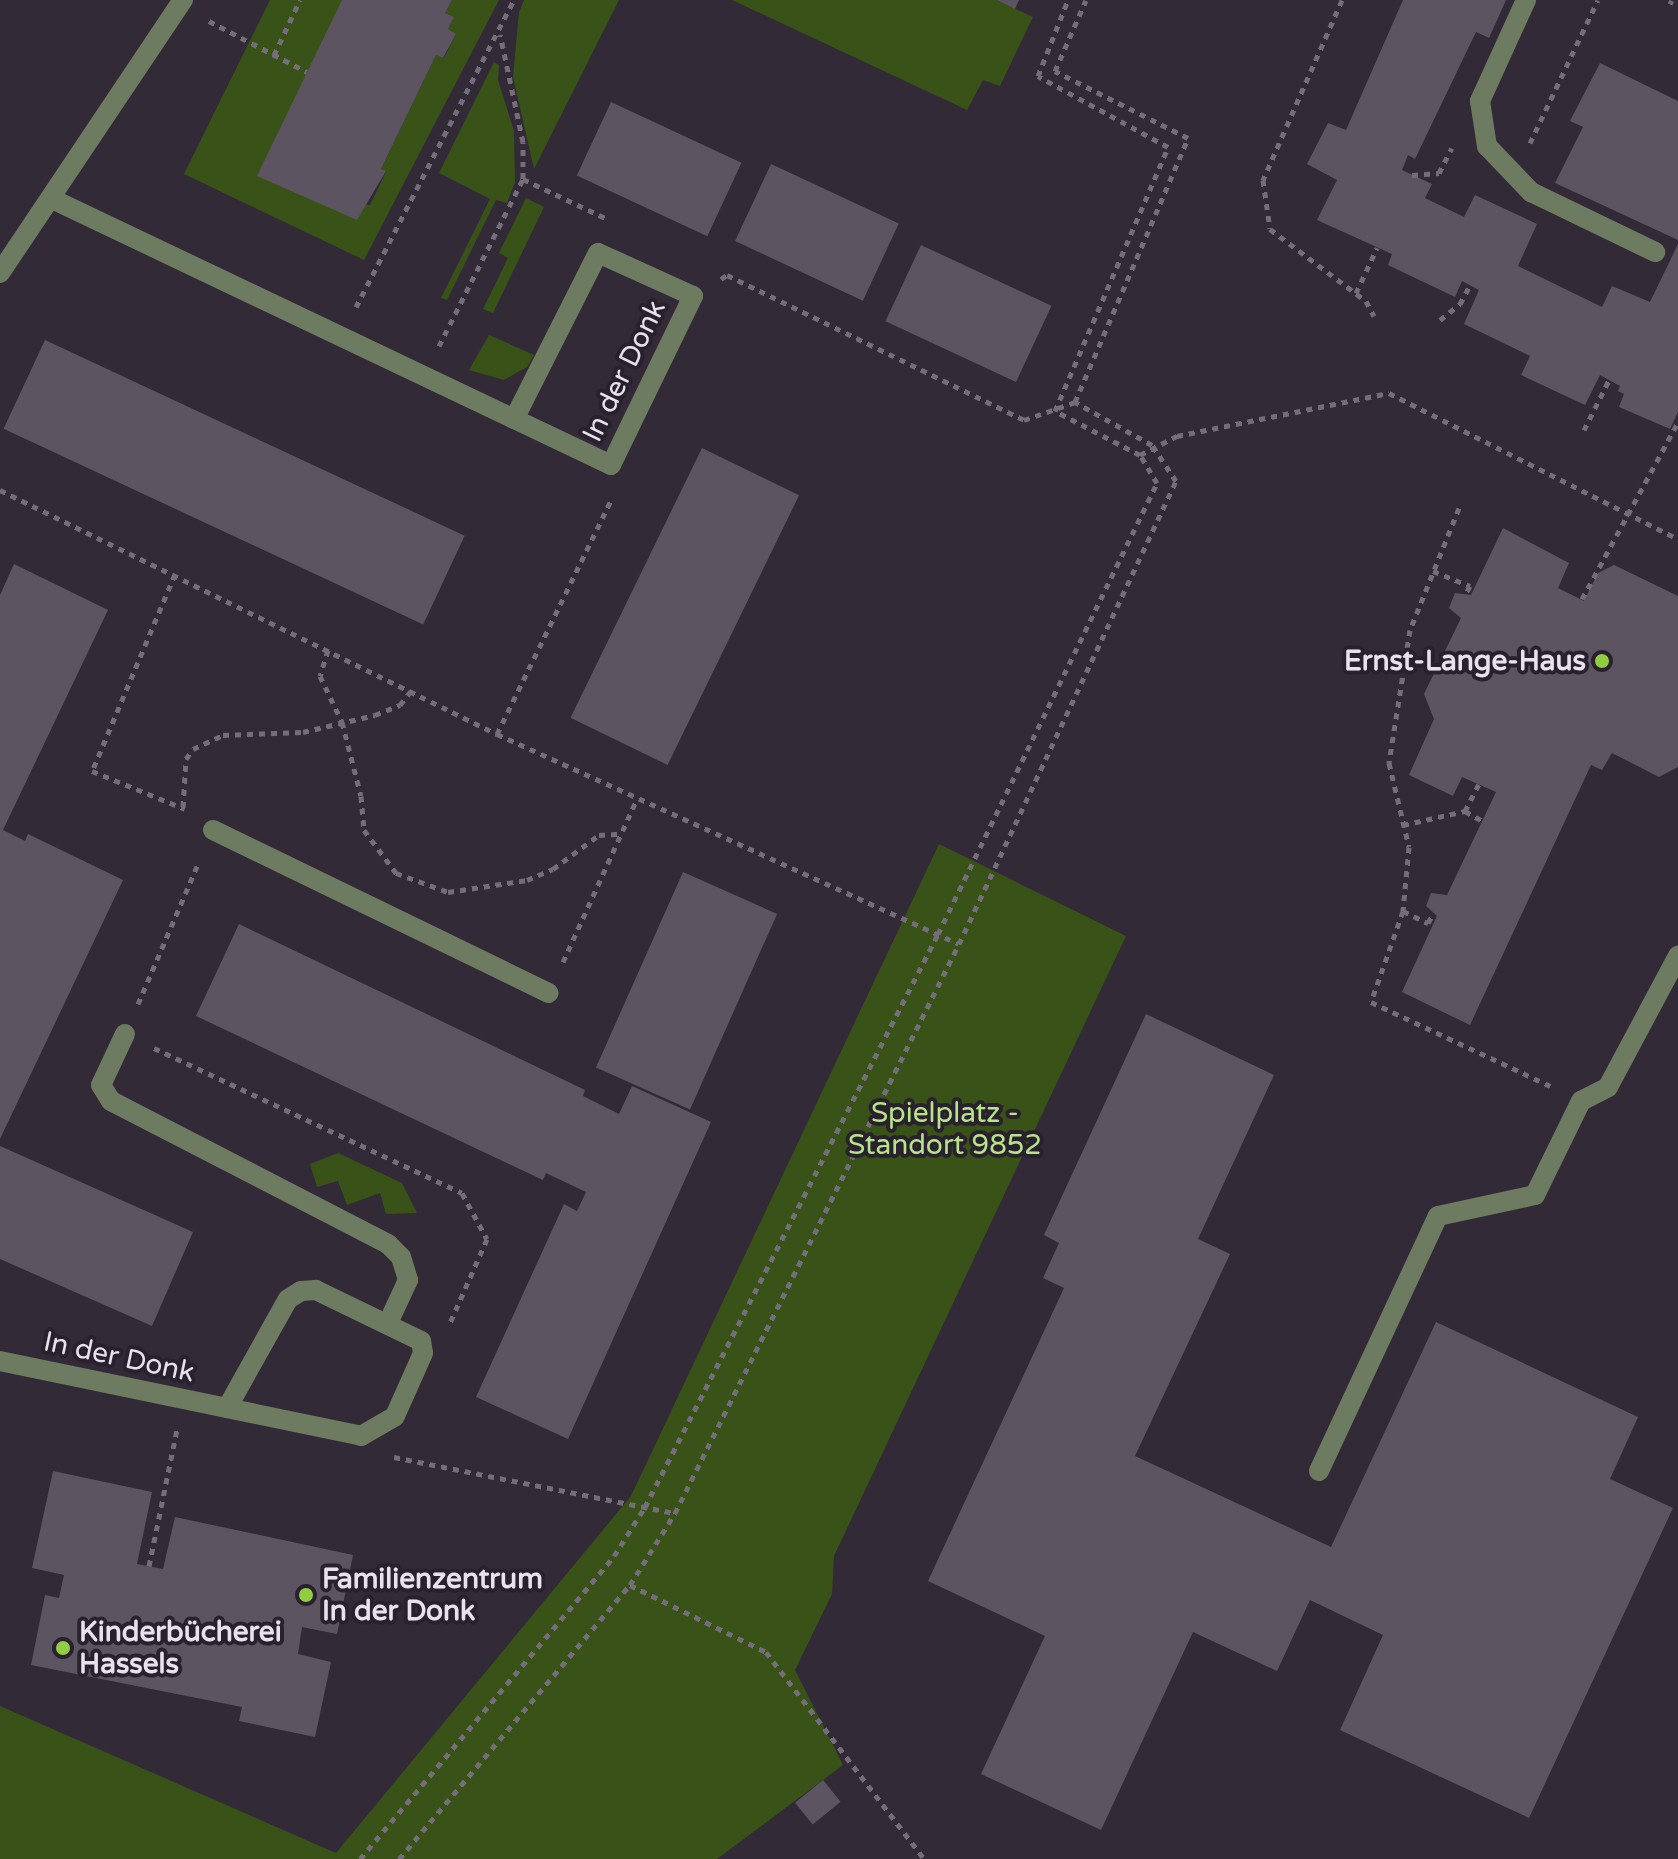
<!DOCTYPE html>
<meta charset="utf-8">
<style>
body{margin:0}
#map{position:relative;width:1678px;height:1859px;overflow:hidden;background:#332a38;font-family:"Varela Round",sans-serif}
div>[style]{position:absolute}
.green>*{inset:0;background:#385218}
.building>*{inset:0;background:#5d5462;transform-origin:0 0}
.path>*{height:5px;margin-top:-2.5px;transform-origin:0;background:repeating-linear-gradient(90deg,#756e7a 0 6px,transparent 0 12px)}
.minor>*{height:20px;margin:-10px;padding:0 10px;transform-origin:10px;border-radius:10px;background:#6d7b60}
.dots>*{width:22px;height:22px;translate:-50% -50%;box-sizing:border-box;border:4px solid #29212e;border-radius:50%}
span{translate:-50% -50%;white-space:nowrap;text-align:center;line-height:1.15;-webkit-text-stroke:8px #29212e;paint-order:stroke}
.street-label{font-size:28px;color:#e7e2eb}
.poi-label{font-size:28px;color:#e7e2eb;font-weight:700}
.right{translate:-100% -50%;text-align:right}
.left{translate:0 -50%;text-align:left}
.park-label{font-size:28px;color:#b8e488}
</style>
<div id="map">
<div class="green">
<i style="clip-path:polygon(270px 0,342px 0,363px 204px,370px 205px,386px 172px,381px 169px,436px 55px,444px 58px,456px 34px,448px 29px,454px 17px,445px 13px,452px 0,499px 0,364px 260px,184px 174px)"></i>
<i style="clip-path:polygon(524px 0,619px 0,534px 169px,513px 77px,519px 12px)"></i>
<i style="clip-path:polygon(732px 0,997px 0,1033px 17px,1000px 86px,983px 80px,967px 110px)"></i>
<i style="clip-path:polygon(494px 62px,499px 65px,498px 80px,514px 131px,515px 182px,507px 203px,496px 200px,447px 300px,441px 298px,490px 199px,439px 173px)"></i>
<i style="clip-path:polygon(526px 198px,544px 207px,493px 313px,483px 309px,508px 258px,499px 253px)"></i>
<i style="clip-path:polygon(489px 335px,534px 355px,527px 367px,504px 380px,469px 370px)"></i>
<i style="clip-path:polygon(939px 844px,1126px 936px,834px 1556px,832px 1594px,795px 1670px,843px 1765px,717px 1859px,0 1859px,0 1706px,336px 1853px,631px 1496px)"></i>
<i style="clip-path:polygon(338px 1153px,402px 1183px,417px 1213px,386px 1214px,380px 1193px,347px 1205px,338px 1181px,317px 1187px,310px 1164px)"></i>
</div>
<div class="building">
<i style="clip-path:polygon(342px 0,452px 0,445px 13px,454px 17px,448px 29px,456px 34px,443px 58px,436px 55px,381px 169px,386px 171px,357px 220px,257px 176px)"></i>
<i style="clip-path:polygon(997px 0,1019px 0,1015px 9px)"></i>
<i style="clip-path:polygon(1403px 0,1506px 0,1489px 38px,1476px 32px,1415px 159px,1408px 155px,1402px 170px,1432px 184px,1425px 198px,1464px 217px,1475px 195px,1537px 224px,1518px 266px,1602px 307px,1612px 286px,1650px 302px,1678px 244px,1678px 412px,1670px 429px,1619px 407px,1624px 394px,1618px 391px,1620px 386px,1600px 375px,1585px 405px,1521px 375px,1530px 356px,1464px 324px,1479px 290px,1462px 281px,1455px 297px,1388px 265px,1392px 254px,1317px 220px,1337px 180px,1307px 164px,1328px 123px,1346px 130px)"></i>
<i style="clip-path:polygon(1600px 63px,1678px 101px,1678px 240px,1555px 183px,1583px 127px,1570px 121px)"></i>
<i style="left:611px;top:102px;width:144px;height:81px;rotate:25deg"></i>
<i style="left:771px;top:164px;width:141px;height:85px;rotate:25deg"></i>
<i style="left:921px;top:245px;width:144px;height:84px;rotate:25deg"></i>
<i style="left:45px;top:340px;width:463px;height:98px;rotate:25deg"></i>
<i style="left:702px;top:448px;width:108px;height:300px;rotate:26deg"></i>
<i style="clip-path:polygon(1503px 528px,1569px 563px,1558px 588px,1584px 601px,1598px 573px,1614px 565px,1678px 596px,1678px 767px,1659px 777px,1612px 753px,1602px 770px,1591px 765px,1470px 1025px,1402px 992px,1437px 916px,1426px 906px,1431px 893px,1447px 895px,1496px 792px,1462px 777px,1453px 796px,1409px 775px,1434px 719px,1424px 694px,1461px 618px,1449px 608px,1455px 593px,1471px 595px)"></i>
<i style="clip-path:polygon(14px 564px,108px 610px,3px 830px,25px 841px,28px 834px,123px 880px,0 1139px,0 595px)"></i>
<i style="left:683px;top:872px;width:103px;height:214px;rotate:24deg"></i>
<i style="clip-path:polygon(239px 924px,585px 1090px,583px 1096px,619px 1114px,632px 1086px,711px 1122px,568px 1439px,476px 1397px,564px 1204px,577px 1211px,586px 1192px,546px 1173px,543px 1180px,196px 1016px)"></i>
<i style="clip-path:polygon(1146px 1014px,1274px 1075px,1198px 1239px,1230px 1254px,1135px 1456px,1331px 1547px,1436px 1322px,1638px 1417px,1610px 1479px,1673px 1508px,1529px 1818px,1340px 1730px,1383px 1635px,1310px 1600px,1277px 1671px,1193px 1632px,1101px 1830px,981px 1774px,1045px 1636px,928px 1581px,1064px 1288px,1043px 1278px,1059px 1243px,1044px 1235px)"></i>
<i style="clip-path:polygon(0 1146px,193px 1232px,152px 1326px,0 1259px)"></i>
<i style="clip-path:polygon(53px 1471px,152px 1492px,137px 1564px,163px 1569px,175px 1517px,353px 1555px,337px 1634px,302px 1627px,298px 1654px,331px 1662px,315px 1737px,239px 1721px,242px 1707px,31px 1665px,45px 1595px,59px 1598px,64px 1575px,32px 1568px)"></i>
<i style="left:823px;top:1780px;width:28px;height:36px;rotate:51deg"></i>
</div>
<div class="path">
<i style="left:1342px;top:0;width:197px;rotate:113.7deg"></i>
<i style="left:1263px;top:180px;width:49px;rotate:81.9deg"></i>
<i style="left:1270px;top:229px;width:120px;rotate:36.9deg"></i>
<i style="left:1366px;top:301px;width:17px;rotate:62deg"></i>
<i style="left:1670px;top:4px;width:4px;rotate:-63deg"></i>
<i style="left:209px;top:21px;width:110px;rotate:27.5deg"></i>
<i style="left:274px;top:55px;width:61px;rotate:-64.7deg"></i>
<i style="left:1530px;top:143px;width:158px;rotate:-64.6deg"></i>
<i style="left:1412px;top:175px;width:27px;rotate:-4deg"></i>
<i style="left:1439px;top:173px;width:28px;rotate:-63deg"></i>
<i style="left:523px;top:179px;width:91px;rotate:25.4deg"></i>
<i style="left:721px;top:279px;width:7px;rotate:-34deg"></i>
<i style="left:727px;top:275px;width:331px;rotate:26deg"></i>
<i style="left:1024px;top:420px;width:54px;rotate:-19.4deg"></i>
<i style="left:1356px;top:293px;width:50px;rotate:-65deg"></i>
<i style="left:356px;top:307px;width:345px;rotate:-62.8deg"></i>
<i style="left:1440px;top:320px;width:26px;rotate:-39deg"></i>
<i style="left:1460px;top:304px;width:21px;rotate:-62deg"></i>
<i style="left:439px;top:346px;width:187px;rotate:-63.3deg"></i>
<i style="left:523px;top:179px;width:37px;rotate:-90deg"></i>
<i style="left:523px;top:142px;width:110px;rotate:-102deg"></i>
<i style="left:1584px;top:430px;width:56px;rotate:-63.4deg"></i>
<i style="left:1140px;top:455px;width:42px;rotate:-27.2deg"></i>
<i style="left:1177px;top:436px;width:216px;rotate:-11.5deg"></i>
<i style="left:1389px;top:393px;width:324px;rotate:26.8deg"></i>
<i style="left:0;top:490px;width:554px;rotate:26.15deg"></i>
<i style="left:497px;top:734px;width:507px;rotate:24.44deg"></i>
<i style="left:1459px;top:508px;width:131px;rotate:111.9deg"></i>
<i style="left:1410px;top:630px;width:135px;rotate:99deg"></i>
<i style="left:1389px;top:763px;width:86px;rotate:76.6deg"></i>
<i style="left:1409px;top:847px;width:64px;rotate:95.4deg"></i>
<i style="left:1403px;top:911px;width:96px;rotate:109.4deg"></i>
<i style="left:1371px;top:1002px;width:198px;rotate:25.1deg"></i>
<i style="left:1433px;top:571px;width:40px;rotate:22deg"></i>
<i style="left:1470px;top:586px;width:8px;rotate:120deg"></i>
<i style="left:175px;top:574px;width:214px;rotate:112.8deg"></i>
<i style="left:92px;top:771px;width:100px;rotate:22.2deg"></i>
<i style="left:1582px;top:599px;width:201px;rotate:-61.5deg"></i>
<i style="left:328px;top:650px;width:27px;rotate:107deg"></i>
<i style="left:320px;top:676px;width:51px;rotate:64.4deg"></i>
<i style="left:342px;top:722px;width:76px;rotate:75.6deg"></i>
<i style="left:361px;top:796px;width:34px;rotate:85deg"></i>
<i style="left:364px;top:830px;width:54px;rotate:53.3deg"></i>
<i style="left:396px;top:873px;width:55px;rotate:20.1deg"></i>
<i style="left:448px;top:892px;width:80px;rotate:-8.6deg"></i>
<i style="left:527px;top:880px;width:28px;rotate:-23deg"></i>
<i style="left:553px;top:869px;width:57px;rotate:-36.5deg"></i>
<i style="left:599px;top:835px;width:22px;rotate:-3deg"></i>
<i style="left:497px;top:734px;width:263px;rotate:-64deg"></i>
<i style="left:183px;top:807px;width:48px;rotate:-86.4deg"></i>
<i style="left:186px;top:759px;width:12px;rotate:-55deg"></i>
<i style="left:193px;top:749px;width:33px;rotate:-25deg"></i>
<i style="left:223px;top:735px;width:80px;rotate:-2.1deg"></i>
<i style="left:303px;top:732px;width:74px;rotate:-13.3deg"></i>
<i style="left:375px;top:715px;width:27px;rotate:-22deg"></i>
<i style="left:400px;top:705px;width:18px;rotate:-52deg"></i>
<i style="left:1465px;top:811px;width:30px;rotate:-63deg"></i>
<i style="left:1403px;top:825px;width:64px;rotate:-12.7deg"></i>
<i style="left:1465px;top:811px;width:20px;rotate:30deg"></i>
<i style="left:1403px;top:911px;width:28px;rotate:26deg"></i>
<i style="left:1428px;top:923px;width:10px;rotate:-61deg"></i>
<i style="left:563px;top:962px;width:179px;rotate:-65.6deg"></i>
<i style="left:138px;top:1004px;width:155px;rotate:-66.8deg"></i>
<i style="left:154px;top:1048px;width:340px;rotate:25.2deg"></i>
<i style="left:462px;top:1193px;width:52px;rotate:61.5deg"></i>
<i style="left:487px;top:1239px;width:94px;rotate:113.8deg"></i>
<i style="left:394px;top:1457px;width:287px;rotate:11.3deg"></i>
<i style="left:149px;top:1566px;width:139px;rotate:-78.4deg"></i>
<i style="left:630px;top:1585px;width:152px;rotate:26.2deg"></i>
<i style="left:766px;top:1652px;width:260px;rotate:52.6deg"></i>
<i style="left:360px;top:1859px;width:395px;rotate:-50deg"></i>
<i style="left:614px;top:1556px;width:58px;rotate:-57.7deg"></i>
<i style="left:645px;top:1507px;width:644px;rotate:-62.92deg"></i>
<i style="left:938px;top:934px;width:501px;rotate:-64.1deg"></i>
<i style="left:1157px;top:483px;width:33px;rotate:-121deg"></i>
<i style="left:1140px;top:455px;width:96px;rotate:-152.6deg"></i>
<i style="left:1055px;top:411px;width:287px;rotate:-66.8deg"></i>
<i style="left:1168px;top:147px;width:148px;rotate:-151.4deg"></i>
<i style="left:1038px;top:76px;width:82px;rotate:-68.5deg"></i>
<i style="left:399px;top:1859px;width:358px;rotate:-49.9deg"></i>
<i style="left:630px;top:1585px;width:85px;rotate:-58deg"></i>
<i style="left:675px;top:1513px;width:636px;rotate:-63.48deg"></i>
<i style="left:959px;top:944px;width:511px;rotate:-64.89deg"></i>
<i style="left:1176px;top:481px;width:43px;rotate:-123.7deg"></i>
<i style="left:1152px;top:445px;width:88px;rotate:-150.8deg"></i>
<i style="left:1075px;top:402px;width:287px;rotate:-66.8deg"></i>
<i style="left:1188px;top:138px;width:149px;rotate:-153.3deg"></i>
<i style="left:1055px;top:71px;width:77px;rotate:-66.4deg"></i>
</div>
<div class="minor">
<i style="left:1526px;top:0;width:111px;rotate:114.5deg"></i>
<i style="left:1480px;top:101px;width:46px;rotate:81.2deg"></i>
<i style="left:1487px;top:146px;width:64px;rotate:46.3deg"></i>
<i style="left:1531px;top:192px;width:138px;rotate:25.8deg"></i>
<i style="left:52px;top:199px;width:619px;rotate:25.45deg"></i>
<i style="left:611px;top:465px;width:188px;rotate:-64.1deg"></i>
<i style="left:693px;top:296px;width:104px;rotate:-155.6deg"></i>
<i style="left:598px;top:253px;width:186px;rotate:116.8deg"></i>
<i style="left:0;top:273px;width:329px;rotate:-56.2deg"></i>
<i style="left:213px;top:830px;width:373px;rotate:25.9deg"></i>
<i style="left:125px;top:1034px;width:56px;rotate:115.2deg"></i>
<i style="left:101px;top:1085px;width:19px;rotate:58deg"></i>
<i style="left:111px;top:1101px;width:312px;rotate:27.3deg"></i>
<i style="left:388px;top:1244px;width:18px;rotate:45deg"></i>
<i style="left:401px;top:1257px;width:24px;rotate:73deg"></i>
<i style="left:408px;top:1280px;width:47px;rotate:114.9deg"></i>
<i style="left:0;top:1361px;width:369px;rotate:11.7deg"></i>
<i style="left:361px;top:1436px;width:39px;rotate:-30deg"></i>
<i style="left:395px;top:1416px;width:69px;rotate:-66deg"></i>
<i style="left:423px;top:1353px;width:12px;rotate:-99deg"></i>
<i style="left:421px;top:1341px;width:117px;rotate:-154.1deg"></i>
<i style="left:316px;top:1290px;width:15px;rotate:176deg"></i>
<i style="left:301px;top:1291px;width:15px;rotate:148deg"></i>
<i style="left:288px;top:1299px;width:125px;rotate:119.2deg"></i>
<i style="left:1319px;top:1471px;width:281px;rotate:-65deg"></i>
<i style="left:1438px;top:1216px;width:99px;rotate:-12.2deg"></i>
<i style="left:1535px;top:1195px;width:105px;rotate:-63.9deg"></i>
<i style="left:1581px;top:1101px;width:30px;rotate:-27deg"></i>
<i style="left:1608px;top:1087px;width:149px;rotate:-61.9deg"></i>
</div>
<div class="dots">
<i style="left:1602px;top:661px;background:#91cd40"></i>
<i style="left:306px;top:1595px;background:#91cd40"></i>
<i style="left:63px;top:1648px;background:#91cd40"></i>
</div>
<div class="street-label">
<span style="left:624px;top:371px;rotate:-64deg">In der Donk</span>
<span style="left:119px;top:1357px;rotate:12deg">In der Donk</span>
</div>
<div class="poi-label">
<span class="right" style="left:1586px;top:661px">Ernst-Lange-Haus</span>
<span class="left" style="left:322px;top:1595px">Familienzentrum<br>In der Donk</span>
<span class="left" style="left:79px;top:1648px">Kinderbücherei<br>Hassels</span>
</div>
<div class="park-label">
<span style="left:945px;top:1129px">Spielplatz -<br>Standort 9852</span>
</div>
</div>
